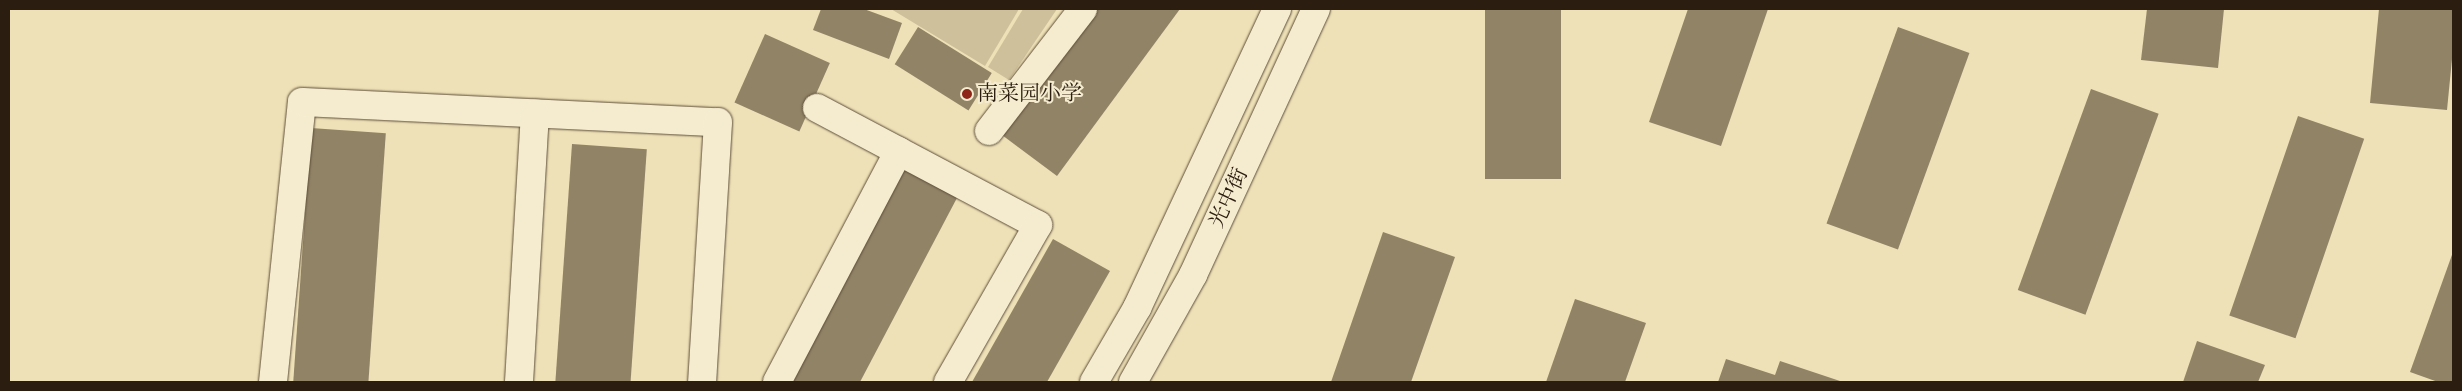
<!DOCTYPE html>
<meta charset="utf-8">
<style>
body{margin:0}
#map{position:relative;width:2462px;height:391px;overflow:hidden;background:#efe1b7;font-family:"IM FELL Double Pica","Noto Serif SC",serif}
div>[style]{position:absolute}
.green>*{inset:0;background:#cec09a}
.building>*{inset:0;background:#918366;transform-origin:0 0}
.roads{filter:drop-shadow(0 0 1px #5c4e39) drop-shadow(0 0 1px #5c4e39)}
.minor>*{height:28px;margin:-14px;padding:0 14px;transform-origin:14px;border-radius:14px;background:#f5ecd0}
.tertiary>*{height:28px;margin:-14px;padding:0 14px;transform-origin:14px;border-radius:14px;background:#f5ecd0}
.dots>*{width:14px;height:14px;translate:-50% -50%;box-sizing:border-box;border:2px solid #f5ecd0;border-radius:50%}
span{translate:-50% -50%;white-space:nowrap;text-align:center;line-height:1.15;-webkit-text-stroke:4px #f5ecd0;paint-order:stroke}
.poi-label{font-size:21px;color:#2b1d0f}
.left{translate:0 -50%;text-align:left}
.street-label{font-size:21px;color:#2b1d0f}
.frame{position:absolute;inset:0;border:10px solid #2b1d0f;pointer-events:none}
</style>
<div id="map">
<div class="green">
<i style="clip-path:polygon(891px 9px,1019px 9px,985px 66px)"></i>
<i style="clip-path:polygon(1023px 9px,1057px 9px,1009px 80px,988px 67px)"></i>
</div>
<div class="building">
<i style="clip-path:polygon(821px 9px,864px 9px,902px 23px,889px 59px,813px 30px)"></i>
<i style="clip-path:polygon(1096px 9px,1180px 9px,1057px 176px,1002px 135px)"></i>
<i style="left:1485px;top:9px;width:76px;height:170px"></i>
<i style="clip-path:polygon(1688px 9px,1768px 9px,1721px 146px,1649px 122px)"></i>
<i style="clip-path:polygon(2147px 9px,2224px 9px,2218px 68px,2141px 60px)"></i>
<i style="clip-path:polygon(2379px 9px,2453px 9px,2453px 49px,2447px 110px,2370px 103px)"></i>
<i style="left:918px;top:27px;width:87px;height:44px;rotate:32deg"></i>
<i style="left:1898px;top:27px;width:76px;height:209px;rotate:20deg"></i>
<i style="left:765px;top:34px;width:71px;height:75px;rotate:24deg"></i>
<i style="left:2091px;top:89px;width:72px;height:214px;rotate:20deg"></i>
<i style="left:2298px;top:116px;width:70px;height:211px;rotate:19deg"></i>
<i style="left:311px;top:128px;width:75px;height:255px;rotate:4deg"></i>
<i style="left:572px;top:144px;width:75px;height:239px;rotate:4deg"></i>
<i style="clip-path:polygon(900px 165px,958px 196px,860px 382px,787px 382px)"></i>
<i style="clip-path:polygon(1383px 232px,1455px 257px,1411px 382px,1331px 382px)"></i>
<i style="clip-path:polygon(1053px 239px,1110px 271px,1047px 382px,972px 382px)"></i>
<i style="clip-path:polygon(2453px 252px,2453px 382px,2438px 382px,2410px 372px)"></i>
<i style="clip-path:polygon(1575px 299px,1646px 323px,1625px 382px,1546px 382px)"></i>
<i style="clip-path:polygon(2197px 341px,2265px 365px,2258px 382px,2183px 382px)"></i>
<i style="clip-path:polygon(1726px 359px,1775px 375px,1780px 361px,1843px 382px,1718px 382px)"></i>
</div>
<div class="roads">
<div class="minor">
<i style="left:817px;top:108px;width:250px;rotate:27.9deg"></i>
<i style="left:1038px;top:225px;width:181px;rotate:119.8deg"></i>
<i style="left:989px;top:131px;width:154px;rotate:-52.4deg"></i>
<i style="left:273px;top:382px;width:281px;rotate:-84.1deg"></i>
<i style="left:302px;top:102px;width:416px;rotate:2.8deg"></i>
<i style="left:718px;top:122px;width:260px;rotate:93.5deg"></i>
<i style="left:519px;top:382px;width:269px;rotate:-86.6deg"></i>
<i style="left:777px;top:382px;width:261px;rotate:-62.2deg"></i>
</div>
<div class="tertiary">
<i style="left:1094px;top:382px;width:86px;rotate:-59.8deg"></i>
<i style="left:1137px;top:308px;width:330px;rotate:-64.9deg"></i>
<i style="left:1133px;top:382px;width:123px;rotate:-60.7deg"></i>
<i style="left:1193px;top:275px;width:293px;rotate:-65.2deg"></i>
</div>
</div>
<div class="dots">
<i style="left:967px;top:94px;background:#8f2418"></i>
</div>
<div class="poi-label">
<span class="left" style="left:977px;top:94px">南菜园小学</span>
</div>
<div class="street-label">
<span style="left:1229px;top:198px;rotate:-65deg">光中街</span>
</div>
<div class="frame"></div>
</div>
